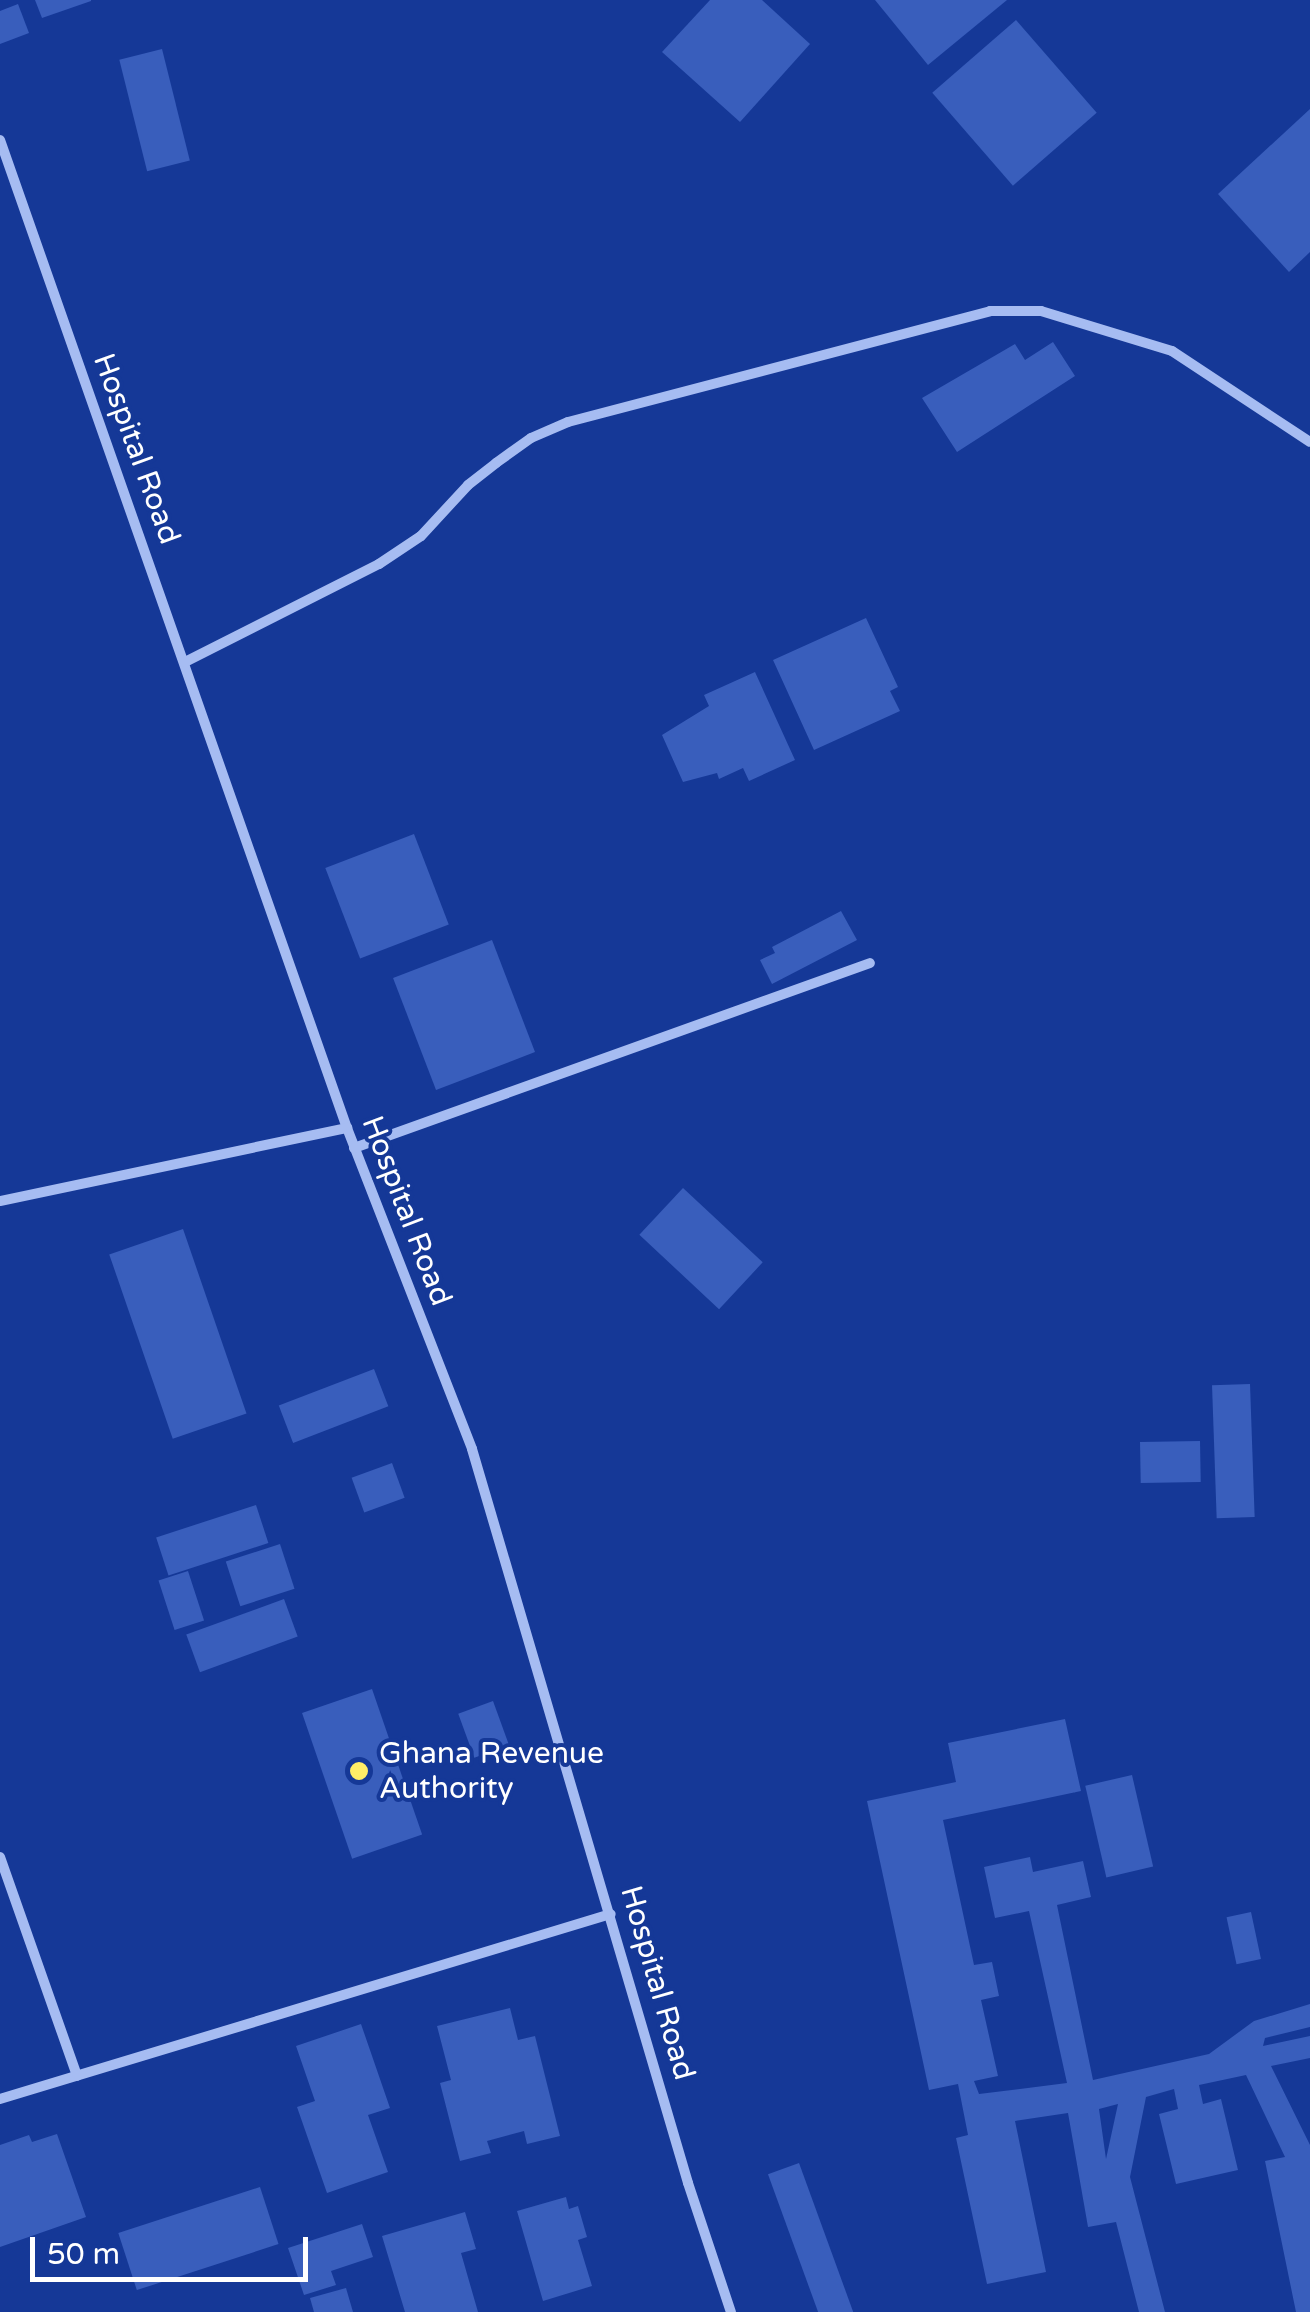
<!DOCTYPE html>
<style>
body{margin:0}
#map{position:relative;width:1310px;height:2312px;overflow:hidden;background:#153897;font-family:"Varela Round",sans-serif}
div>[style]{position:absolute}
.building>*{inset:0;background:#395ebc;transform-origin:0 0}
.minor>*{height:10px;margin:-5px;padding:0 5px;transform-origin:5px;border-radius:5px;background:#a6bcf2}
.dots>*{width:28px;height:28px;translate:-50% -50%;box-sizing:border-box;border:5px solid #153897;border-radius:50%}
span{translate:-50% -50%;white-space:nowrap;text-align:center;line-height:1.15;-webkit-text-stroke:8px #153897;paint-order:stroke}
.street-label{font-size:30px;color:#fff}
.poi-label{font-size:30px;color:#fff}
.left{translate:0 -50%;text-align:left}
.scale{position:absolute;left:30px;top:2237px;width:278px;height:45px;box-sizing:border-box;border:5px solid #fff;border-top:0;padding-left:12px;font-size:30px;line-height:35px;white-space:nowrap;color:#fff;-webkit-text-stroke:8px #153897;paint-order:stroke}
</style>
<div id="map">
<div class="building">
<i style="clip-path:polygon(35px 0,91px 0,91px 1px,42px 18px)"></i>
<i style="clip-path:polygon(710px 0,762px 0,810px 44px,740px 122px,662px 52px)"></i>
<i style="clip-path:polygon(875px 0,1007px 0,928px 65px)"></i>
<i style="clip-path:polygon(18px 4px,29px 33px,0 44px,0 11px)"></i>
<i style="left:1016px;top:20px;width:123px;height:111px;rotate:49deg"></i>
<i style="left:162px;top:49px;width:115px;height:44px;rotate:76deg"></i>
<i style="clip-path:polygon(1310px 109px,1310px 252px,1289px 272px,1218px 194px)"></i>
<i style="clip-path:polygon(1053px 342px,1075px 376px,957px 452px,922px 398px,1015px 344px,1025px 360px)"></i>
<i style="clip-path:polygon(866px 618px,898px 687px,890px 691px,900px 711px,814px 750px,773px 660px)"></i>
<i style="clip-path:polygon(755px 672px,795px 760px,749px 781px,743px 768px,719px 779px,717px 773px,683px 782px,662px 735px,709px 706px,704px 695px)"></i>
<i style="left:414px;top:834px;width:97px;height:95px;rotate:69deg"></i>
<i style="clip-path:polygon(841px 911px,857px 940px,772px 984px,760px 960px,775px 953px,772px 947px)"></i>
<i style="left:492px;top:940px;width:120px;height:106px;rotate:69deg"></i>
<i style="left:683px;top:1188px;width:109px;height:64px;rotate:43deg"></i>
<i style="left:183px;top:1229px;width:195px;height:78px;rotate:71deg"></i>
<i style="left:374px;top:1369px;width:40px;height:102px;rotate:69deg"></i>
<i style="left:1250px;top:1384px;width:133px;height:38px;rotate:88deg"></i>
<i style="left:1200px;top:1441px;width:41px;height:60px;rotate:89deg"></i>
<i style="left:392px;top:1463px;width:37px;height:43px;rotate:70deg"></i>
<i style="left:256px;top:1505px;width:40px;height:105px;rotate:72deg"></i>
<i style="left:280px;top:1544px;width:47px;height:57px;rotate:72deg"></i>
<i style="left:188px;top:1571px;width:52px;height:31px;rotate:72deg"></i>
<i style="left:284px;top:1599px;width:40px;height:104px;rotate:70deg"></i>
<i style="left:372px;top:1689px;width:154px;height:74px;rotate:71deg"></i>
<i style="left:493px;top:1701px;width:47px;height:37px;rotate:70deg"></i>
<i style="clip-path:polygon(evenodd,1065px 1719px,1081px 1791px,943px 1820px,974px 1965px,992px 1962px,999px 1996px,981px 2000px,998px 2076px,974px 2081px,979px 2094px,1067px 2083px,1029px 1911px,995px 1918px,984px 1867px,1030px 1857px,1033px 1872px,1083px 1861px,1091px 1897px,1057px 1905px,1093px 2080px,1209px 2054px,1254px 2021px,1310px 2004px,1310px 2027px,1265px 2038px,1263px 2046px,1310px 2036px,1310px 2058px,1271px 2066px,1310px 2145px,1310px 2312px,1296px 2312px,1265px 2161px,1285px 2157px,1246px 2075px,1199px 2085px,1203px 2104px,1221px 2099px,1238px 2170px,1176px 2184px,1159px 2114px,1178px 2109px,1174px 2089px,1146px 2097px,1130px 2177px,1165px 2312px,1139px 2312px,1116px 2222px,1088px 2227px,1068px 2113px,1015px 2121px,1046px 2272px,987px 2284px,956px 2138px,968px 2135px,958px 2084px,929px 2090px,867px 1801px,956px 1782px,948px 1743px,1065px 1719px,1118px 2104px,1106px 2159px,1099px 2109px,1118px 2104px)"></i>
<i style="left:1132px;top:1775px;width:94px;height:48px;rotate:77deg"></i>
<i style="left:1251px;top:1912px;width:48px;height:25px;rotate:78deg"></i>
<i style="clip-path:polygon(510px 2008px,518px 2040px,535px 2036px,560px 2136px,527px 2144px,524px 2131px,487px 2141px,491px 2153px,460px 2161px,440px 2083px,451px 2080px,437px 2026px)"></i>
<i style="clip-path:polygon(361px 2024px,390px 2108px,368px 2115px,388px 2172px,327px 2193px,297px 2107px,315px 2101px,296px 2046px)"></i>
<i style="clip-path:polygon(57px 2134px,86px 2217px,0 2247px,0 2145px,29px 2135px,32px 2142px)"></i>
<i style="left:799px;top:2163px;width:159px;height:33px;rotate:70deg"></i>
<i style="left:260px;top:2187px;width:60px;height:149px;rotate:72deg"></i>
<i style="clip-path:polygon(566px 2197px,569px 2209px,578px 2206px,587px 2237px,578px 2240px,592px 2286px,543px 2301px,517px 2211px)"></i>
<i style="clip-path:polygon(465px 2212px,476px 2249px,461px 2253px,478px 2312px,405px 2312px,382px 2236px)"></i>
<i style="clip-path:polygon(362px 2224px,373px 2257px,331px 2271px,336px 2285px,304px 2295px,288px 2248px)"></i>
<i style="clip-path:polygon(346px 2288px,353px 2312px,314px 2312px,310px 2298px)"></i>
</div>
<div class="minor">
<i style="left:0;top:140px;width:1047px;rotate:70.65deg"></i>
<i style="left:347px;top:1128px;width:344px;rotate:68.7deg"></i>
<i style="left:472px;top:1449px;width:765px;rotate:73.6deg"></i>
<i style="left:688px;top:2183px;width:136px;rotate:71.6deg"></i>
<i style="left:185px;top:662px;width:217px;rotate:-26.8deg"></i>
<i style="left:379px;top:564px;width:50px;rotate:-33.7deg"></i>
<i style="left:421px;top:536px;width:69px;rotate:-47.3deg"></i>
<i style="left:468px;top:485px;width:36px;rotate:-38deg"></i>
<i style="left:496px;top:463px;width:43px;rotate:-35.5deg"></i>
<i style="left:531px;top:438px;width:40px;rotate:-23.4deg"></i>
<i style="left:568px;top:422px;width:436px;rotate:-14.7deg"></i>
<i style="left:990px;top:311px;width:51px"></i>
<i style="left:1041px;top:311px;width:137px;rotate:17deg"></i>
<i style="left:1172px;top:351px;width:165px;rotate:33.4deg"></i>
<i style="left:354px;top:1148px;width:548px;rotate:-19.72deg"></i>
<i style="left:0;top:1201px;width:355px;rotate:-11.9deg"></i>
<i style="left:0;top:1857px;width:232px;rotate:70.6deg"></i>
<i style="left:0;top:2099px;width:638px;rotate:-16.85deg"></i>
</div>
<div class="dots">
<i style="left:359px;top:1771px;background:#ffed67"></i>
</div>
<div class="street-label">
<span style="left:136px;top:449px;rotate:70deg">Hospital Road</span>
<span style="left:406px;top:1211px;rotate:69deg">Hospital Road</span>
<span style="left:657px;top:1983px;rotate:74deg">Hospital Road</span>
</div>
<div class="poi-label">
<span class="left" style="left:379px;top:1771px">Ghana Revenue<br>Authority</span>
</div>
<div class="scale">50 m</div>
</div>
